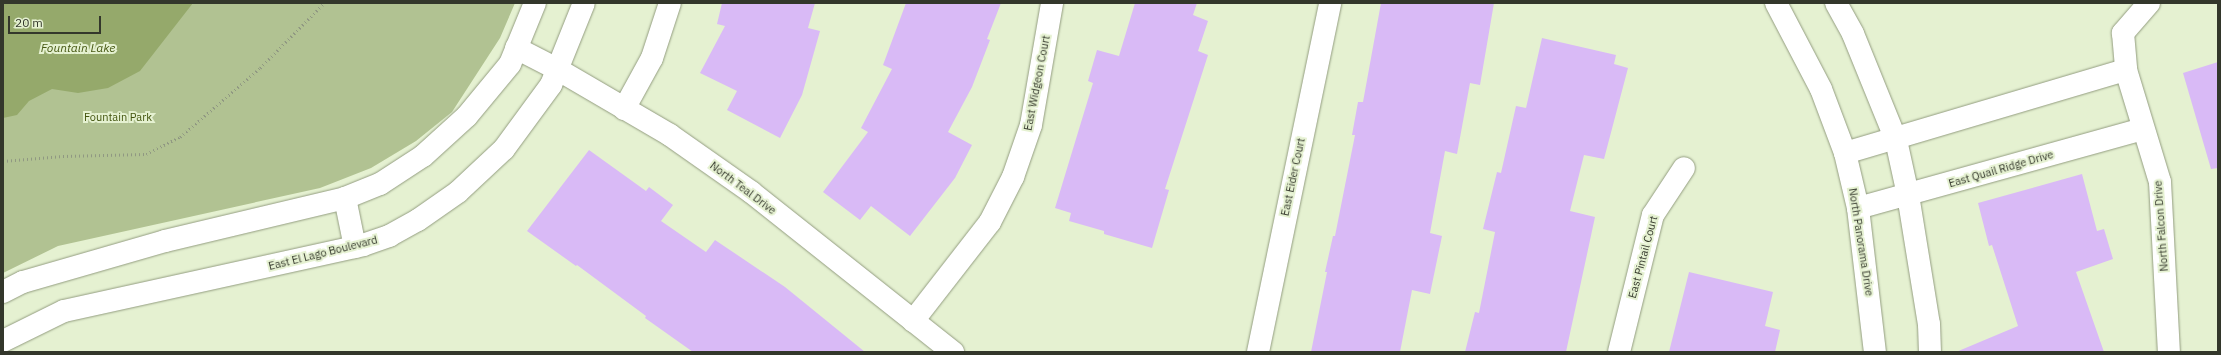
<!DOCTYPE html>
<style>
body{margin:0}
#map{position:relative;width:2221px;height:355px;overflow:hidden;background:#e5f1d1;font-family:"IBM Plex Sans",sans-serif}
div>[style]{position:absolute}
.green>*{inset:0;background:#b1c292}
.water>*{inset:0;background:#95a96b}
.building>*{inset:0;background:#d9baf6}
.path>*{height:2.5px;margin-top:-1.25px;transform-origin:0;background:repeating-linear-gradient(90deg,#909882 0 1px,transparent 0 4px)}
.roads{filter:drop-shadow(0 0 1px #939d80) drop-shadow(0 0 1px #939d80)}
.street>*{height:22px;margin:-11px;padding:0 11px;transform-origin:11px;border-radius:11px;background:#fff}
.secondary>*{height:22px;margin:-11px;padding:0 11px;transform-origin:11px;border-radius:11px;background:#fff}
span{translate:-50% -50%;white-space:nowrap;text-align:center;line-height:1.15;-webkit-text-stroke:4px #e5f1d1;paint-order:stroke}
.street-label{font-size:11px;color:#33372b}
.park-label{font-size:11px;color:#42540e}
.water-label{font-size:12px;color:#475914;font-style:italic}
.frame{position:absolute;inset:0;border:4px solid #33372b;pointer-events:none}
.scale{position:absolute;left:8px;top:16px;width:93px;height:18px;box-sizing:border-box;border:2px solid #33372b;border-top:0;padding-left:5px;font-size:12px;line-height:14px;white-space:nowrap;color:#33372b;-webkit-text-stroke:3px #e5f1d1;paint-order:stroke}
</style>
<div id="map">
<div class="green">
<i style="clip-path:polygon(3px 3px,515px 3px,500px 38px,452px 112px,416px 141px,371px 168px,320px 188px,58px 246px,3px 273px)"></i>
</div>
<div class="water">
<i style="clip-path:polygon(3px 3px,193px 3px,140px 71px,108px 88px,78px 93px,52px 89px,29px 101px,17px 115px,3px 118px)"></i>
</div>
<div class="building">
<i style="clip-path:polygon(722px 3px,815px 3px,808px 28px,820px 31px,802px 95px,780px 138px,727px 110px,737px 91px,700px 73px,725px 26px,717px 24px)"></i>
<i style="clip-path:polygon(906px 3px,1001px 3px,987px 39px,990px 40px,972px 87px,948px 132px,972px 145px,955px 178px,910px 236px,871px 206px,860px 220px,823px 192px,868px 132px,861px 128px,892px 69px,883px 65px)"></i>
<i style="clip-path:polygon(1135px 3px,1197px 3px,1193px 15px,1208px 21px,1198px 51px,1208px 55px,1165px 189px,1169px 190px,1152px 248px,1104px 234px,1104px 231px,1069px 221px,1071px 213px,1055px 208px,1093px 83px,1088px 81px,1097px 50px,1119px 56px)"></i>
<i style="clip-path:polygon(1381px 3px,1494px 3px,1480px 85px,1470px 83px,1457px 154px,1445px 151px,1430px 233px,1442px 236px,1430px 294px,1412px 290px,1400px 352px,1311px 352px,1327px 272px,1325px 272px,1333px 236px,1335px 236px,1355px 135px,1352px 135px,1358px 102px,1363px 102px)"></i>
<i style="clip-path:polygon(1542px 38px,1616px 55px,1614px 64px,1628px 68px,1604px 159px,1584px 155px,1570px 211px,1595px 217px,1566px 352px,1465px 352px,1475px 312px,1479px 313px,1495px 232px,1483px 229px,1497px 172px,1501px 173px,1516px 106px,1526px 108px)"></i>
<i style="clip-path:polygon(2218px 62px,2218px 168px,2211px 169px,2183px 73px)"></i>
<i style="clip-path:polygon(589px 150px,646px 191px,649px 187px,673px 205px,661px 221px,706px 252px,715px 240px,785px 287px,865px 352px,693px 352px,645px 318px,646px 316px,577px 265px,576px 266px,527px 231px)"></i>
<i style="clip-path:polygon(2082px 174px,2097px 231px,2104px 229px,2113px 259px,2076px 272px,2104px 352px,1956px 352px,2018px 326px,1992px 245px,1989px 246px,1978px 203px)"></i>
<i style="clip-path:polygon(1689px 272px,1773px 292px,1765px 326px,1780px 330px,1775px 352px,1669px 352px)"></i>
</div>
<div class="path">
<i style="left:3px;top:161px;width:60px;rotate:-4.8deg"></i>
<i style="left:63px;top:156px;width:83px;rotate:-1.4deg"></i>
<i style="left:146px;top:154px;width:38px;rotate:-27deg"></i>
<i style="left:180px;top:137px;width:106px;rotate:-40.8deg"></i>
<i style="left:260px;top:68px;width:91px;rotate:-45.4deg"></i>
</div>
<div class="roads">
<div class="street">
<i style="left:1776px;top:3px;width:97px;rotate:62.4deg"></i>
<i style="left:1821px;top:89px;width:68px;rotate:69.4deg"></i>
<i style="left:1845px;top:153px;width:57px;rotate:76.7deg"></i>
<i style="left:1858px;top:208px;width:145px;rotate:83.3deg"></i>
<i style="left:1836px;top:3px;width:35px;rotate:61deg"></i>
<i style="left:1853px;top:34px;width:114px;rotate:67.9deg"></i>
<i style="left:1896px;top:140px;width:56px;rotate:77.7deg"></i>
<i style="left:1908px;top:195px;width:131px;rotate:80.8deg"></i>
<i style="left:1929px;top:324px;width:28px;rotate:88deg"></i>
<i style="left:2149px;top:3px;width:40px;rotate:131deg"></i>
<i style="left:2123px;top:33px;width:37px;rotate:85deg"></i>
<i style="left:2126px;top:70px;width:117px;rotate:73.1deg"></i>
<i style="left:2160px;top:182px;width:170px;rotate:87deg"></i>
<i style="left:516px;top:48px;width:46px;rotate:27.1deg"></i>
<i style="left:557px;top:69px;width:131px;rotate:30.3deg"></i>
<i style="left:670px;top:135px;width:99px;rotate:35.1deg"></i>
<i style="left:751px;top:192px;width:258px;rotate:38.4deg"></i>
<i style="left:624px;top:109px;width:58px;rotate:-61.2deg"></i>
<i style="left:652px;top:58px;width:58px;rotate:-71.9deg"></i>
<i style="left:1845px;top:153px;width:293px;rotate:-16.5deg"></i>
<i style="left:1858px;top:208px;width:296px;rotate:-15.5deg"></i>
<i style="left:913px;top:321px;width:125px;rotate:-52.1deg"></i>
<i style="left:990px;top:222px;width:51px;rotate:-62.9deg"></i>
<i style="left:1013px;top:177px;width:55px;rotate:-70.9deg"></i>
<i style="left:1031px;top:125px;width:124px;rotate:-80.2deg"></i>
<i style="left:1258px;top:352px;width:356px;rotate:-78.3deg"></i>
<i style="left:1619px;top:352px;width:141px;rotate:-76.1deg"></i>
<i style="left:1653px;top:215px;width:56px;rotate:-56.6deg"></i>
</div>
<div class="secondary">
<i style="left:345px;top:198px;width:50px;rotate:78.5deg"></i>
<i style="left:3px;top:292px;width:22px;rotate:-27deg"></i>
<i style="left:23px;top:282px;width:148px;rotate:-16.1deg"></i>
<i style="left:165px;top:241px;width:185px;rotate:-13.4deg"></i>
<i style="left:345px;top:198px;width:38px;rotate:-22deg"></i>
<i style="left:380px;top:184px;width:51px;rotate:-33.1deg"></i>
<i style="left:423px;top:156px;width:59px;rotate:-42.3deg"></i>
<i style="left:467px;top:116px;width:67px;rotate:-50.4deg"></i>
<i style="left:510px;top:64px;width:66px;rotate:-67.7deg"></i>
<i style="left:3px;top:341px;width:68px;rotate:-26.2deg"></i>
<i style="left:64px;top:311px;width:306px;rotate:-12.4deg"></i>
<i style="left:363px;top:245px;width:28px;rotate:-19deg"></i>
<i style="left:389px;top:236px;width:33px;rotate:-29deg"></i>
<i style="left:418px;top:220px;width:49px;rotate:-35deg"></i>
<i style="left:458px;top:192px;width:63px;rotate:-43.1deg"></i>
<i style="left:504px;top:149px;width:79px;rotate:-53.7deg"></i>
<i style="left:551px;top:85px;width:88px;rotate:-68.1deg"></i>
</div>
</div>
<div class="street-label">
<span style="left:1037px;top:83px;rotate:-79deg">East Widgeon Court</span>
<span style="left:2001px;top:169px;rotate:-16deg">East Quail Ridge Drive</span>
<span style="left:1293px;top:177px;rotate:-78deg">East Eider Court</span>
<span style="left:743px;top:188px;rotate:37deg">North Teal Drive</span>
<span style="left:2161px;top:226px;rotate:-94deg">North Falcon Drive</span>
<span style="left:1861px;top:242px;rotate:81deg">North Panorama Drive</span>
<span style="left:323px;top:253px;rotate:-14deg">East El Lago Boulevard</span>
<span style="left:1643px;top:257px;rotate:-75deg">East Pintail Court</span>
</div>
<div class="park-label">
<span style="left:118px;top:117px">Fountain Park</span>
</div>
<div class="water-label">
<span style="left:78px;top:48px">Fountain Lake</span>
</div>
<div class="frame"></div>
<div class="scale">20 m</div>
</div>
